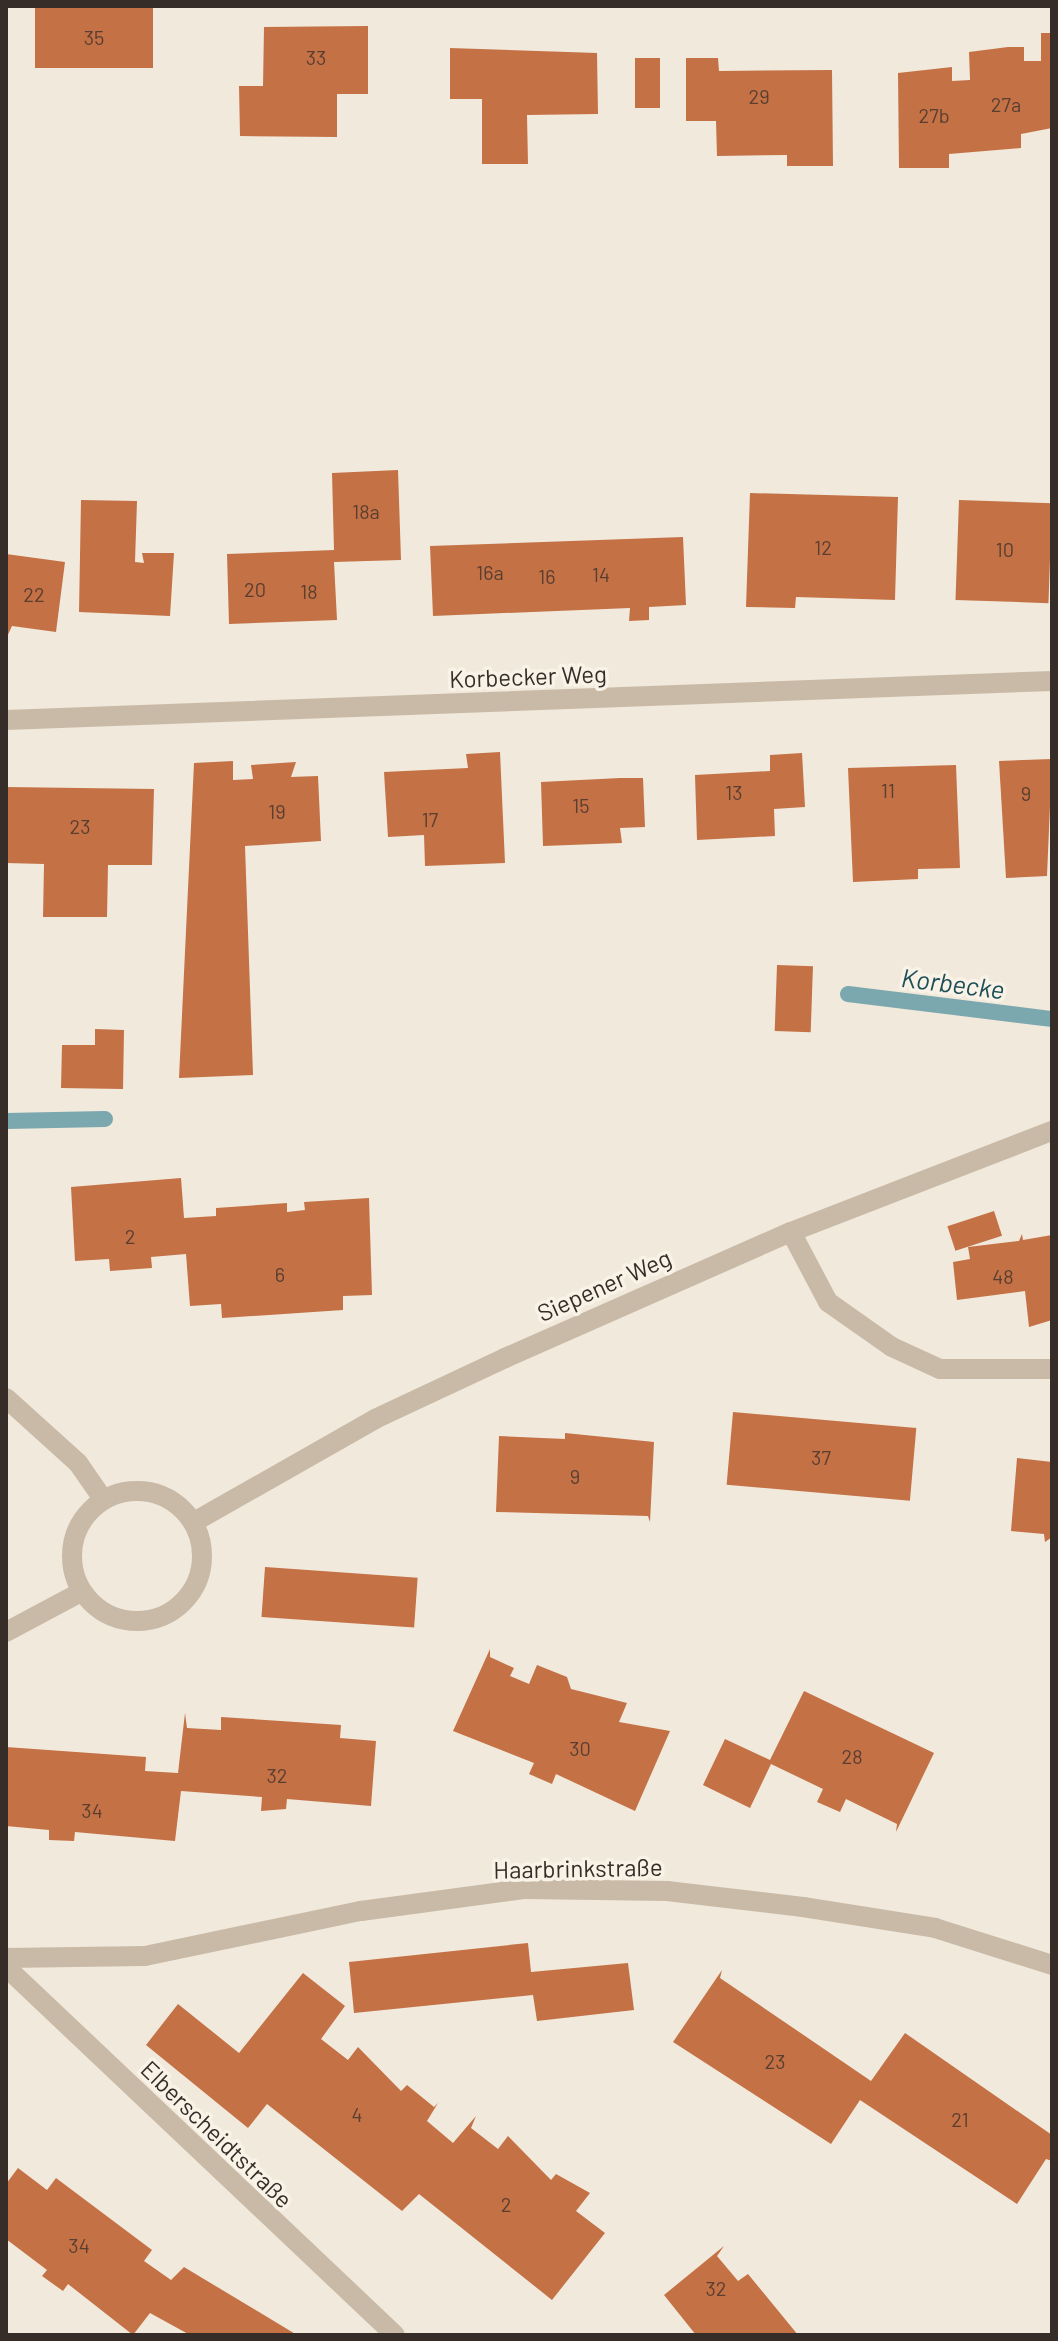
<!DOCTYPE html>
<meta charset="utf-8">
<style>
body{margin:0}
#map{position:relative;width:1058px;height:2341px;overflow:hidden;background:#f1e9db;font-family:Barlow,sans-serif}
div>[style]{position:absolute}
.stream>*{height:16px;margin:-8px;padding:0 8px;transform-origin:8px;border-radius:8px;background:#7ba7ae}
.building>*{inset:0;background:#c47146;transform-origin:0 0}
.minor>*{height:20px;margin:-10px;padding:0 10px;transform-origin:10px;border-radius:10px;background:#c9baa7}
.minor>.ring{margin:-10px;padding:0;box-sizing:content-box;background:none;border:20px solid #c9baa7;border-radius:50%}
span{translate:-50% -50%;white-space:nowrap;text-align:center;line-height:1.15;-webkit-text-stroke:7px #f9f3e7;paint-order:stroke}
.number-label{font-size:20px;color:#5a3e30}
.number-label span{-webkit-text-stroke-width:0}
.street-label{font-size:24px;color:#362d28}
.water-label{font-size:26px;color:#1e4e57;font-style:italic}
.frame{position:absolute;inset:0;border:8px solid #362d28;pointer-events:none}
</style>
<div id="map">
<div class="stream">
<i style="left:848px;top:994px;width:206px;rotate:7deg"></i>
<i style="left:6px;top:1121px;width:99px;rotate:-1.2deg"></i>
</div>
<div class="building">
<i style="left:35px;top:6px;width:118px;height:62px"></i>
<i style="clip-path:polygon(368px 26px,368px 94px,337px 94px,337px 137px,240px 136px,239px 86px,263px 86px,264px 27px)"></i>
<i style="clip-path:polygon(1041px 33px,1052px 33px,1052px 128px,1021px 134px,1021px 148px,949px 154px,949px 168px,899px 168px,898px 73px,952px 67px,952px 81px,970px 80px,969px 52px,1008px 47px,1024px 47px,1024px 61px,1041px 61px)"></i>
<i style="clip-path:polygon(450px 48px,597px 53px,598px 114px,527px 115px,528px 164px,482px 164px,482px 99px,450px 99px)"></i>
<i style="left:635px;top:58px;width:25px;height:50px"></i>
<i style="clip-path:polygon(686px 58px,718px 58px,719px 71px,832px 70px,833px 166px,787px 166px,787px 155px,717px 156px,716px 121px,686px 121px)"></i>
<i style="clip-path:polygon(398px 470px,401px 560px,334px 562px,337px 620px,229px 624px,227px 554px,334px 550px,332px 473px)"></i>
<i style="clip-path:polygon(750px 493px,898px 497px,895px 600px,796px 597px,795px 608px,746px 607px)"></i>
<i style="clip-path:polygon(81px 500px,137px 501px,135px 562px,144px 563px,142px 553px,174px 553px,170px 616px,79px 612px)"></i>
<i style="left:959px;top:500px;width:93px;height:100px;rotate:2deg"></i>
<i style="clip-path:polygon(683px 537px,686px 605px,649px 607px,649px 620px,629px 621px,630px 608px,433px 616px,430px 546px)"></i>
<i style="clip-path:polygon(6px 554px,65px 562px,56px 632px,12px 626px,6px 639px)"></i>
<i style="clip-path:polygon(500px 752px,505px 863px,425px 866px,424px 835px,388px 837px,384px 772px,468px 768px,466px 754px)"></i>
<i style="clip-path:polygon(802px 753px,805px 807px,774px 809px,775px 836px,697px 840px,695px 775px,770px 771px,770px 755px)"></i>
<i style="clip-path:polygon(1052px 759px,1047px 876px,1006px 878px,999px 761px)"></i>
<i style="clip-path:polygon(233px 761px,233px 780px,253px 779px,251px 765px,296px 762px,291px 777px,318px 776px,321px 841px,245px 846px,253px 1075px,179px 1078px,194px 763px)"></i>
<i style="clip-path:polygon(956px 765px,960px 868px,918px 869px,918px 879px,853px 882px,848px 768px)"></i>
<i style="clip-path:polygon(620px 778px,643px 778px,645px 827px,620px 828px,622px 843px,543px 846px,541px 782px)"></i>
<i style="clip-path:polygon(6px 787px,154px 789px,152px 865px,108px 865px,107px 917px,43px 917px,44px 864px,6px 863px)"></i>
<i style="left:777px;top:965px;width:36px;height:66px;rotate:2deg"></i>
<i style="clip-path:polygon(95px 1029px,124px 1030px,123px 1089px,61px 1088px,62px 1045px,95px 1045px)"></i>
<i style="clip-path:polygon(181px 1178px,184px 1218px,216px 1216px,216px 1208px,287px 1203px,287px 1212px,305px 1210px,304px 1202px,369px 1198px,372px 1295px,343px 1296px,343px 1310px,222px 1318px,221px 1304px,190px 1306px,186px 1254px,151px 1257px,152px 1268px,110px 1271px,109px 1259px,75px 1261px,71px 1187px)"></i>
<i style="left:994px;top:1211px;width:26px;height:49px;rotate:72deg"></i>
<i style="clip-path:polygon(1022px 1234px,1023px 1240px,1052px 1235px,1052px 1320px,1029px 1327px,1025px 1291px,957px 1300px,953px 1262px,970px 1259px,968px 1247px,1019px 1241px)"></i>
<i style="left:733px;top:1412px;width:184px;height:73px;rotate:5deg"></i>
<i style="clip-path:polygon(565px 1433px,654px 1442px,650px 1522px,648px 1516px,496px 1512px,499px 1436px,565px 1439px)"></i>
<i style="clip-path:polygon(1017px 1458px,1052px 1462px,1052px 1537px,1045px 1542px,1044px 1534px,1011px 1531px)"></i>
<i style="left:265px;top:1567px;width:153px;height:50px;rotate:4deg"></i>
<i style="clip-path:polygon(490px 1649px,490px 1657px,514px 1668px,510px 1676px,529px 1684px,537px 1665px,567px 1677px,571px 1689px,627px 1703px,619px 1722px,670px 1731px,635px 1811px,556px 1774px,552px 1784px,529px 1774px,534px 1763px,453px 1731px)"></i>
<i style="clip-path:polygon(804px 1691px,934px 1753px,896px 1832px,897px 1824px,846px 1799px,840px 1812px,817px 1802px,823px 1789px,771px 1764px,750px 1808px,703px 1785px,725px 1739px,770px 1760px)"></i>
<i style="clip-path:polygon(185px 1713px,187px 1728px,221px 1730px,221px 1717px,341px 1725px,340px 1738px,376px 1741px,371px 1806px,287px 1799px,286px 1809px,261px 1811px,262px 1797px,181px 1791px,175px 1841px,75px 1832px,74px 1841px,49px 1840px,49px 1830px,6px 1826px,6px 1747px,146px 1757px,145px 1771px,178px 1773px)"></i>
<i style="clip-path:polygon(528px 1943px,531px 1972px,628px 1963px,634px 2010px,537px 2021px,533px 1995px,354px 2013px,349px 1962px)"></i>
<i style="clip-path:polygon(722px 1970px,720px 1978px,871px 2081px,905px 2033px,1052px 2135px,1052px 2161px,1046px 2159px,1017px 2204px,860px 2100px,831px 2144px,673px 2042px)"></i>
<i style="clip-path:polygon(303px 1973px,345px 2006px,321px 2039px,348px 2060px,358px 2047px,401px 2091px,407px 2085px,434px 2107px,438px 2103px,427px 2121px,453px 2143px,476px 2116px,471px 2128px,498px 2149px,508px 2136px,551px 2180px,556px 2174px,590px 2193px,576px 2211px,605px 2233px,552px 2300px,419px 2194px,402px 2211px,267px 2104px,248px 2128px,146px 2045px,178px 2004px,239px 2053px)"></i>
<i style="clip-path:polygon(18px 2168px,47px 2190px,56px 2178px,152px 2250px,144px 2261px,171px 2280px,184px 2267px,297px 2335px,190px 2335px,150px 2313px,133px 2335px,68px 2284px,63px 2291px,42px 2276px,47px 2270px,6px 2239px,6px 2184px)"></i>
<i style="clip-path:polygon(724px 2246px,717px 2256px,738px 2281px,748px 2274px,798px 2335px,696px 2335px,664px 2295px)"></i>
</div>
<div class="minor">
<i style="left:6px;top:720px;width:1047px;rotate:-2.14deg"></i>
<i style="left:791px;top:1232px;width:79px;rotate:62.1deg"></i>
<i style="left:828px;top:1302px;width:78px;rotate:35.1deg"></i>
<i style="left:892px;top:1347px;width:53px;rotate:24.6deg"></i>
<i style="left:940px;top:1369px;width:112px"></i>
<i style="left:6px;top:1398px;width:97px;rotate:42.1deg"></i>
<i style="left:78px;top:1463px;width:44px;rotate:55.2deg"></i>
<i class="ring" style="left:72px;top:1491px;width:110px;height:110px"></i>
<i style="left:194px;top:1522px;width:208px;rotate:-29.6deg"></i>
<i style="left:375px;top:1419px;width:144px;rotate:-25.1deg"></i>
<i style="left:505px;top:1358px;width:313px;rotate:-23.8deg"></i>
<i style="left:791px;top:1232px;width:280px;rotate:-21.2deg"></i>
<i style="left:6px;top:1632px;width:85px;rotate:-28.1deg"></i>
<i style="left:6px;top:1958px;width:139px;rotate:-0.8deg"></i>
<i style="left:145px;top:1956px;width:221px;rotate:-11.8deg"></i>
<i style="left:361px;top:1911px;width:164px;rotate:-7.7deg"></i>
<i style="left:524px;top:1889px;width:143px;rotate:0.8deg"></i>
<i style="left:667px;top:1891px;width:137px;rotate:6.7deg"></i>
<i style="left:803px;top:1907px;width:134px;rotate:9deg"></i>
<i style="left:935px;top:1928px;width:123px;rotate:17.5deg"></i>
<i style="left:6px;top:1967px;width:535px;rotate:43.41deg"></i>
</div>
<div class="number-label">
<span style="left:94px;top:37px">35</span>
<span style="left:316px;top:57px">33</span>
<span style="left:759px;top:96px">29</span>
<span style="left:1006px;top:104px">27a</span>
<span style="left:934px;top:115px">27b</span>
<span style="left:366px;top:511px">18a</span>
<span style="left:823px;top:547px">12</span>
<span style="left:1005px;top:549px">10</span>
<span style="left:490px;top:572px">16a</span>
<span style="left:601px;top:574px">14</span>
<span style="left:547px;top:576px">16</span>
<span style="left:255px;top:589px">20</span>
<span style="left:309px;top:591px">18</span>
<span style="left:34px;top:594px">22</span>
<span style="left:888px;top:790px">11</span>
<span style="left:734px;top:792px">13</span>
<span style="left:1026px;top:793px">9</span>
<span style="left:581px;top:805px">15</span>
<span style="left:277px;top:811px">19</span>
<span style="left:430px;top:819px">17</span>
<span style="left:80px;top:826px">23</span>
<span style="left:130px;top:1236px">2</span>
<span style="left:280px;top:1274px">6</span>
<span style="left:1003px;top:1276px">48</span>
<span style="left:821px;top:1457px">37</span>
<span style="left:575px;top:1476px">9</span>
<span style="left:580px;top:1748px">30</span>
<span style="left:852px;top:1756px">28</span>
<span style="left:277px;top:1775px">32</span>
<span style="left:92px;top:1810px">34</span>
<span style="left:775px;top:2061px">23</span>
<span style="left:357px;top:2114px">4</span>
<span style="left:960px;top:2119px">21</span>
<span style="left:506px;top:2204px">2</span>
<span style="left:79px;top:2245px">34</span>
<span style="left:716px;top:2288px">32</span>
</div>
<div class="street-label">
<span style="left:528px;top:676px;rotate:-2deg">Korbecker Weg</span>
<span style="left:604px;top:1285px;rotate:-24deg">Siepener Weg</span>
<span style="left:578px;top:1868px;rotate:-1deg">Haarbrinkstraße</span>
<span style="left:217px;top:2134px;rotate:44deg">Elberscheidtstraße</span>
</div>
<div class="water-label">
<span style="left:953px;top:983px;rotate:7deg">Korbecke</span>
</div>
<div class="frame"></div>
</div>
